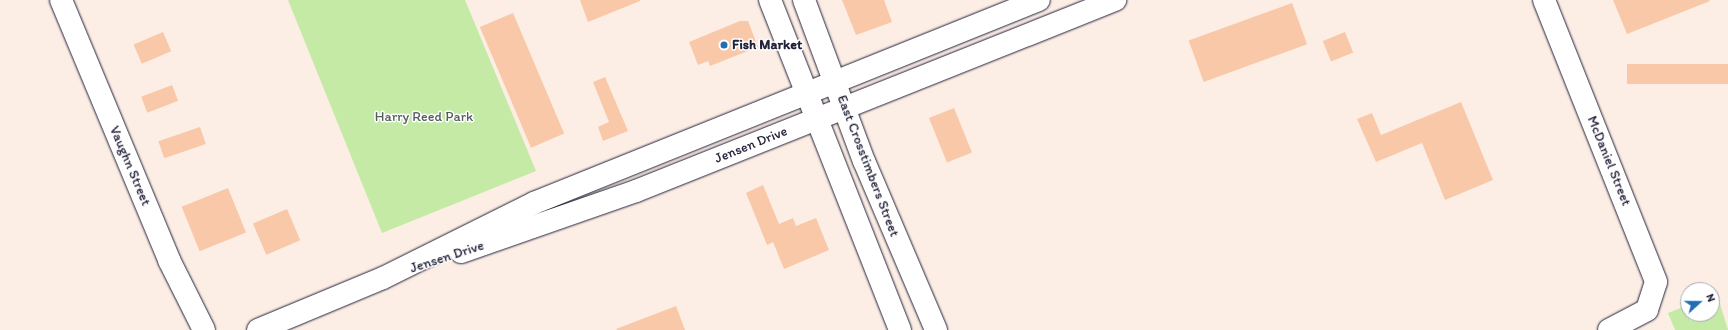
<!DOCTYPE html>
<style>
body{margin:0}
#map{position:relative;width:1728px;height:330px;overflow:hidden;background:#fdeee5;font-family:Itim,sans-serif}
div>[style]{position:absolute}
.green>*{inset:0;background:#c4eaa5}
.building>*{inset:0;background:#f8c8a8;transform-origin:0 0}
.roads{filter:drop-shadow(0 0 1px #22223b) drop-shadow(0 0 1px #22223b)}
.minor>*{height:22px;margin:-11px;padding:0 11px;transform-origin:11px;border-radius:11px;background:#fff}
.major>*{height:22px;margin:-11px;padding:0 11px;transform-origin:11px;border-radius:11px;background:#fff}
.dots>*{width:11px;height:11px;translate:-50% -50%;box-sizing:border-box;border:2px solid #fff;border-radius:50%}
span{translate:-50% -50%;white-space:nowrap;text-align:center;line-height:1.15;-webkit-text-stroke:3px #fff;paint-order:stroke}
.poi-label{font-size:14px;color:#22223b;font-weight:700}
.left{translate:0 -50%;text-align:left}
.park-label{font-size:14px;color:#535e5b}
.street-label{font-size:14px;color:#22223b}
.north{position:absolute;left:1680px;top:282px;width:40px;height:40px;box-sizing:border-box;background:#fff;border:1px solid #a7a7b1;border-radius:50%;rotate:69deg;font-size:11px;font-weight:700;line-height:16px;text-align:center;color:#22223b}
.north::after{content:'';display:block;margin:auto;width:14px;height:18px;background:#1f6fb2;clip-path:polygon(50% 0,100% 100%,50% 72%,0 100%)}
</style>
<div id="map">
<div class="green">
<i style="clip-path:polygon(288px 0,465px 0,536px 171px,382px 233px)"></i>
<i style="clip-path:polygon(1717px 294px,1728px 330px,1675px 330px,1668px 313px,1688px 305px,1688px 314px,1712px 314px,1712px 296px)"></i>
</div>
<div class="building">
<i style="clip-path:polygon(580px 0,640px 0,640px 1px,588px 22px)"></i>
<i style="clip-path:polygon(842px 0,884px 0,892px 22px,856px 35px)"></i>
<i style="clip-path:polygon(1613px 0,1709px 0,1710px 1px,1627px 34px)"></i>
<i style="left:1292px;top:3px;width:44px;height:110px;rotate:70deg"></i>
<i style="left:513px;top:13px;width:131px;height:36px;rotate:67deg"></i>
<i style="clip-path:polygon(740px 21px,748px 21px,758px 47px,710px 66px,708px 61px,698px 65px,689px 42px)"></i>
<i style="left:163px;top:32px;width:21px;height:32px;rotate:67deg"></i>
<i style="left:1345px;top:32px;width:22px;height:24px;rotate:68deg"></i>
<i style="left:1728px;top:64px;width:20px;height:101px;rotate:90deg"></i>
<i style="clip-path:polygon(605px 77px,628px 131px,603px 141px,598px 127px,609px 122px,593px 82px)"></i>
<i style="left:172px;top:85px;width:17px;height:33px;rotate:69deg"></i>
<i style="clip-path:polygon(1461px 102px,1493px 180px,1445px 200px,1422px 143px,1376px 162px,1357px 119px,1372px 113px,1381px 135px)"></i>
<i style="left:954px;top:108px;width:48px;height:27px;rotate:68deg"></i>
<i style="left:200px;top:127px;width:18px;height:44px;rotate:71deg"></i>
<i style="clip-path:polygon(763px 185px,779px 224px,793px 218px,796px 226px,816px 218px,829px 250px,784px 269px,773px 242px,767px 245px,746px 193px)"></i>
<i style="left:228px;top:188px;width:48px;height:50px;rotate:68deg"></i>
<i style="left:287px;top:209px;width:34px;height:37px;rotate:67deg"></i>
<i style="clip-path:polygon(676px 306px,685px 330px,617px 330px,616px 329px)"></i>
</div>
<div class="roads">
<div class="minor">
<i style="left:61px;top:0;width:282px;rotate:67.4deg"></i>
<i style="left:169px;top:260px;width:78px;rotate:63.4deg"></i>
<i style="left:1544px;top:0;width:303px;rotate:68.3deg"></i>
<i style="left:1656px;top:282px;width:29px;rotate:108deg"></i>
<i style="left:1647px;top:310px;width:43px;rotate:152.2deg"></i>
</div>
<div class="major">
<i style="left:770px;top:0;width:355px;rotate:68.5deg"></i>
<i style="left:804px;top:0;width:172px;rotate:69.6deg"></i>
<i style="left:864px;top:161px;width:184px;rotate:66.9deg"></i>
<i style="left:461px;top:252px;width:185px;rotate:-19.2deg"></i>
<i style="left:636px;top:191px;width:516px;rotate:-21.74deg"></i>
<i style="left:258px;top:330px;width:135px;rotate:-22.6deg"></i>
<i style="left:383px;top:278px;width:169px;rotate:-26.4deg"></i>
<i style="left:534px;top:203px;width:544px;rotate:-21.9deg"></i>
</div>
</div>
<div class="dots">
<i style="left:724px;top:45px;background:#1f6fb2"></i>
</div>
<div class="poi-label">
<span class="left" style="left:732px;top:45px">Fish Market</span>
</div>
<div class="park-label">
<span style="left:424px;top:117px">Harry Reed Park</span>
</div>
<div class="street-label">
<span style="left:751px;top:145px;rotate:-22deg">Jensen Drive</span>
<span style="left:1609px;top:161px;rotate:68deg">McDaniel Street</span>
<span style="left:130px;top:166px;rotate:67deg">Vaughn Street</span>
<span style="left:868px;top:166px;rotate:69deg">East Crosstimbers Street</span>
<span style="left:447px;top:257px;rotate:-18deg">Jensen Drive</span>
</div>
<div class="north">N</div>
</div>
